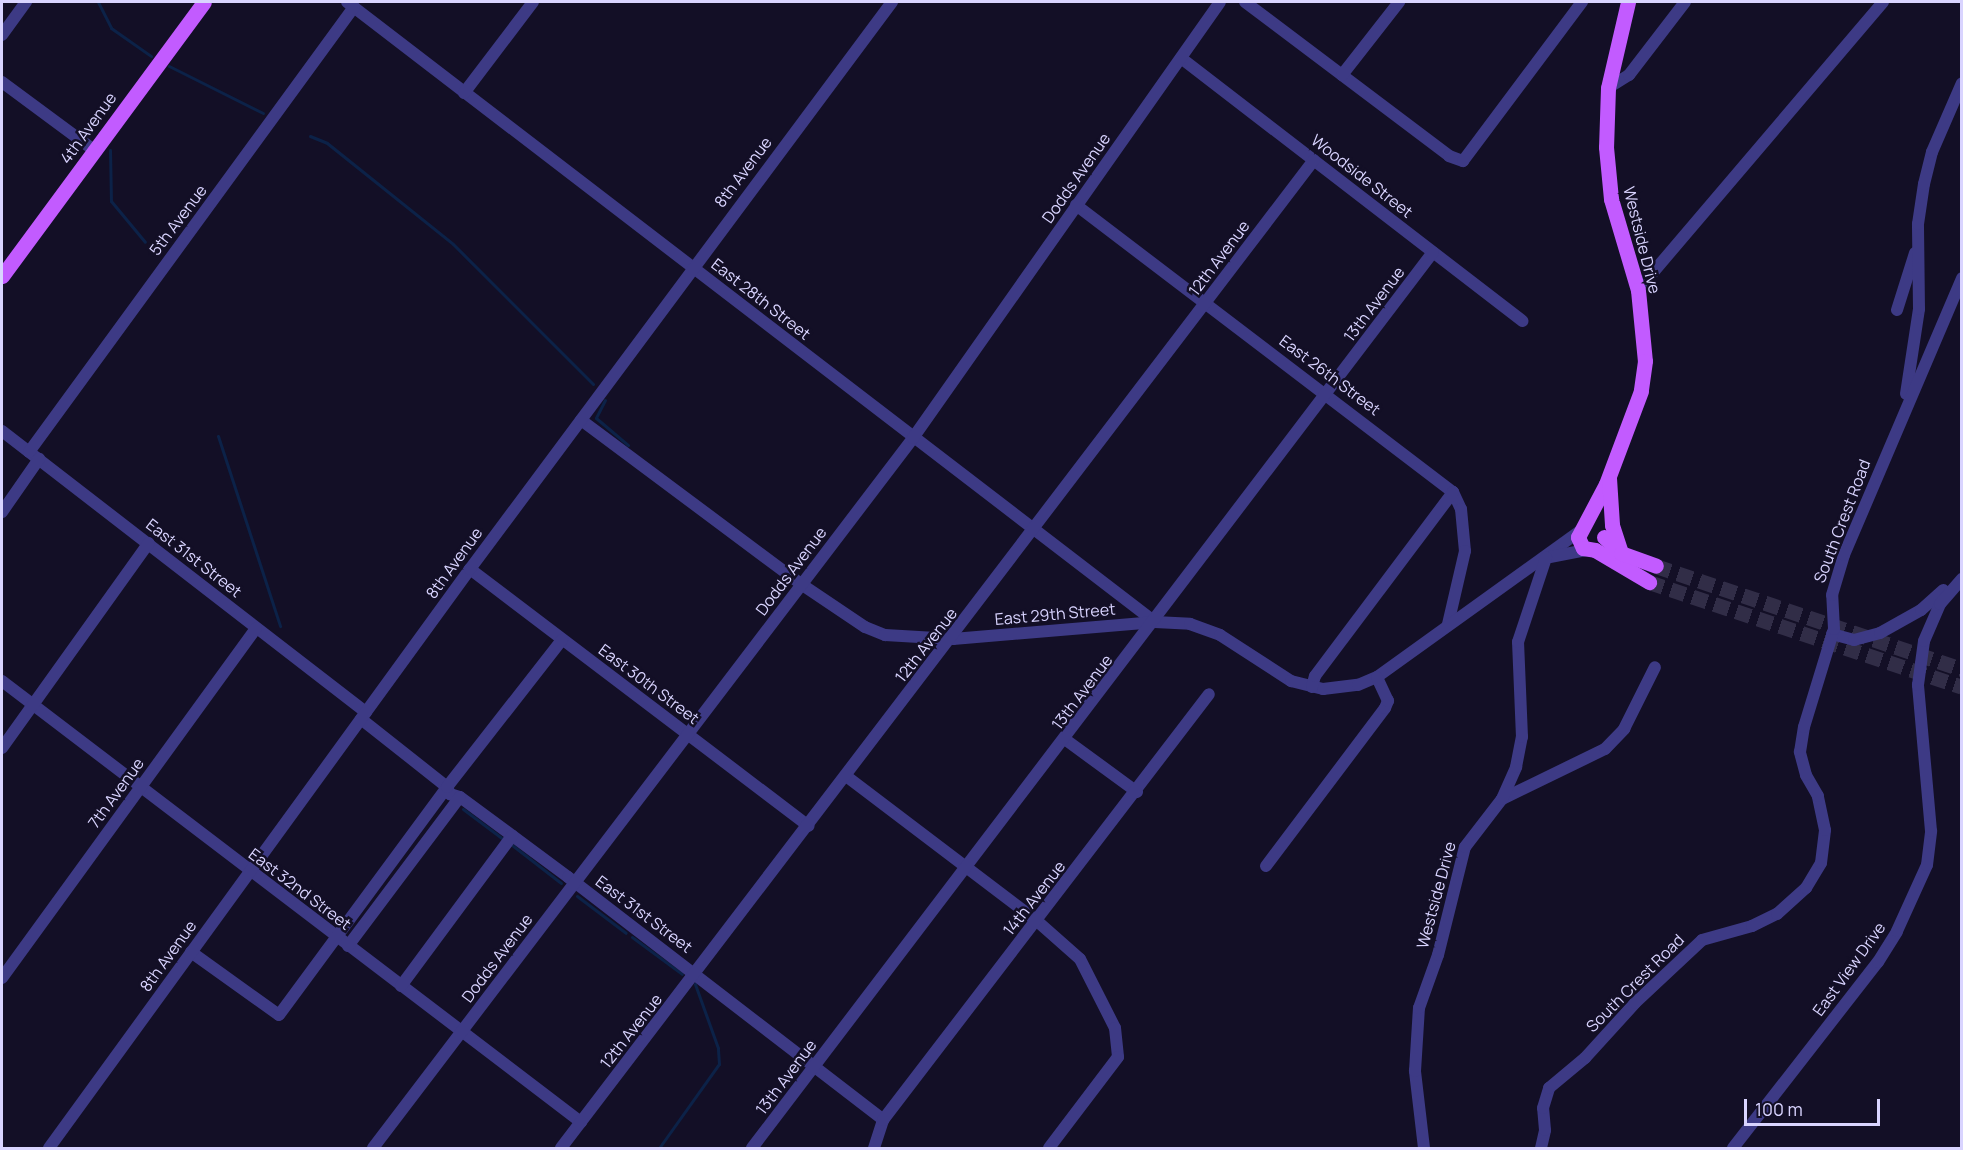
<!DOCTYPE html>
<style>
body{margin:0}
#map{position:relative;width:1963px;height:1150px;overflow:hidden;background:#130f26;font-family:Manrope,sans-serif}
div>[style]{position:absolute}
.stream>*{height:3px;margin:-1.5px;padding:0 1.5px;transform-origin:1.5px;border-radius:1.5px;background:#0c2248}
.major-tunnel>*{height:15px;margin-top:-7.5px;transform-origin:0;background:repeating-linear-gradient(90deg,#312d47 0 15px,transparent 0 23px)}
.minor>*{height:12px;margin:-6px;padding:0 6px;transform-origin:6px;border-radius:6px;background:#3d3a85}
.major>*{height:15px;margin:-7.5px;padding:0 7.5px;transform-origin:7.5px;border-radius:7.5px;background:#c25bff}
span{translate:-50% -50%;white-space:nowrap;text-align:center;line-height:1.15;-webkit-text-stroke:5px #130f26;paint-order:stroke}
.street-label{font-size:16px;color:#d9d4ff}
.frame{position:absolute;inset:0;border:3px solid #d9d4ff;pointer-events:none}
.scale{position:absolute;left:1744px;top:1099px;width:136px;height:27px;box-sizing:border-box;border:3px solid #d9d4ff;border-top:0;padding-left:8px;font-size:18px;line-height:21px;white-space:nowrap;color:#d9d4ff;-webkit-text-stroke:4px #130f26;paint-order:stroke}
</style>
<div id="map">
<div class="stream">
<i style="left:98px;top:2px;width:29px;rotate:63deg"></i>
<i style="left:111px;top:28px;width:49px;rotate:35deg"></i>
<i style="left:169px;top:66px;width:105px;rotate:26.6deg"></i>
<i style="left:310px;top:136px;width:18px;rotate:22deg"></i>
<i style="left:327px;top:143px;width:161px;rotate:38.7deg"></i>
<i style="left:453px;top:244px;width:198px;rotate:45deg"></i>
<i style="left:110px;top:150px;width:51px;rotate:88.9deg"></i>
<i style="left:111px;top:201px;width:53px;rotate:50.3deg"></i>
<i style="left:605px;top:400px;width:20px;rotate:117deg"></i>
<i style="left:596px;top:418px;width:42px;rotate:40.2deg"></i>
<i style="left:218px;top:436px;width:200px;rotate:71.9deg"></i>
<i style="left:463px;top:809px;width:50px;rotate:36.9deg"></i>
<i style="left:512px;top:845px;width:62px;rotate:37.8deg"></i>
<i style="left:577px;top:896px;width:61px;rotate:37.1deg"></i>
<i style="left:632px;top:937px;width:62px;rotate:36.5deg"></i>
<i style="left:659px;top:1148px;width:103px;rotate:-54.5deg"></i>
<i style="left:719px;top:1064px;width:16px;rotate:-94deg"></i>
<i style="left:718px;top:1048px;width:68px;rotate:-109.8deg"></i>
</div>
<div class="major-tunnel">
<i style="left:1656px;top:566px;width:323px;rotate:18.6deg"></i>
<i style="left:1649px;top:582px;width:330px;rotate:18.5deg"></i>
</div>
<div class="minor">
<i style="left:347px;top:2px;width:1018px;rotate:37.5deg"></i>
<i style="left:1245px;top:2px;width:256px;rotate:37deg"></i>
<i style="left:1449px;top:156px;width:15px;rotate:20deg"></i>
<i style="left:1463px;top:161px;width:199px;rotate:-53.2deg"></i>
<i style="left:2px;top:35px;width:41px;rotate:-54deg"></i>
<i style="left:1181px;top:58px;width:431px;rotate:37.6deg"></i>
<i style="left:1342px;top:75px;width:93px;rotate:-52deg"></i>
<i style="left:2px;top:82px;width:114px;rotate:36.5deg"></i>
<i style="left:1608px;top:88px;width:25px;rotate:-32deg"></i>
<i style="left:1629px;top:75px;width:92px;rotate:-52.5deg"></i>
<i style="left:464px;top:93px;width:114px;rotate:-52.8deg"></i>
<i style="left:1076px;top:205px;width:474px;rotate:37.3deg"></i>
<i style="left:1453px;top:492px;width:19px;rotate:65deg"></i>
<i style="left:1461px;top:509px;width:42px;rotate:84.6deg"></i>
<i style="left:1465px;top:551px;width:75px;rotate:103.1deg"></i>
<i style="left:1638px;top:290px;width:378px;rotate:-49.6deg"></i>
<i style="left:1897px;top:310px;width:60px;rotate:-72.5deg"></i>
<i style="left:1906px;top:394px;width:86px;rotate:-81.3deg"></i>
<i style="left:1919px;top:309px;width:85px;rotate:-90.7deg"></i>
<i style="left:1918px;top:224px;width:40px;rotate:-81.5deg"></i>
<i style="left:1924px;top:184px;width:33px;rotate:-76deg"></i>
<i style="left:1932px;top:152px;width:75px;rotate:-66.5deg"></i>
<i style="left:581px;top:420px;width:274px;rotate:36.7deg"></i>
<i style="left:801px;top:584px;width:77px;rotate:33.9deg"></i>
<i style="left:865px;top:627px;width:22px;rotate:22deg"></i>
<i style="left:885px;top:635px;width:68px;rotate:3.4deg"></i>
<i style="left:953px;top:639px;width:203px;rotate:-4.8deg"></i>
<i style="left:1155px;top:622px;width:35px;rotate:3deg"></i>
<i style="left:1190px;top:624px;width:32px;rotate:20deg"></i>
<i style="left:1220px;top:635px;width:85px;rotate:32.9deg"></i>
<i style="left:1291px;top:681px;width:33px;rotate:14deg"></i>
<i style="left:1323px;top:689px;width:35px;rotate:-7deg"></i>
<i style="left:1358px;top:685px;width:21px;rotate:-23deg"></i>
<i style="left:1377px;top:677px;width:249px;rotate:-35.7deg"></i>
<i style="left:2px;top:431px;width:460px;rotate:37.7deg"></i>
<i style="left:29px;top:452px;width:551px;rotate:-53.86deg"></i>
<i style="left:2px;top:512px;width:65px;rotate:-55.1deg"></i>
<i style="left:1550px;top:557px;width:38px;rotate:-11deg"></i>
<i style="left:470px;top:569px;width:425px;rotate:37.2deg"></i>
<i style="left:1832px;top:634px;width:23px;rotate:15deg"></i>
<i style="left:1854px;top:640px;width:27px;rotate:-15deg"></i>
<i style="left:1880px;top:633px;width:47px;rotate:-29.3deg"></i>
<i style="left:1921px;top:610px;width:30px;rotate:-42deg"></i>
<i style="left:2px;top:681px;width:728px;rotate:37.3deg"></i>
<i style="left:1312px;top:687px;width:11px;rotate:-75deg"></i>
<i style="left:1315px;top:676px;width:230px;rotate:-53.1deg"></i>
<i style="left:361px;top:719px;width:110px;rotate:38.3deg"></i>
<i style="left:447px;top:787px;width:8px;rotate:67deg"></i>
<i style="left:450px;top:794px;width:10px;rotate:17deg"></i>
<i style="left:460px;top:797px;width:134px;rotate:36.5deg"></i>
<i style="left:568px;top:877px;width:398px;rotate:37.6deg"></i>
<i style="left:1066px;top:740px;width:88px;rotate:36.2deg"></i>
<i style="left:2px;top:748px;width:252px;rotate:-54.4deg"></i>
<i style="left:846px;top:776px;width:240px;rotate:37.2deg"></i>
<i style="left:1037px;top:921px;width:57px;rotate:41.5deg"></i>
<i style="left:1080px;top:959px;width:77px;rotate:63.1deg"></i>
<i style="left:1115px;top:1028px;width:29px;rotate:84deg"></i>
<i style="left:1118px;top:1057px;width:114px;rotate:127.2deg"></i>
<i style="left:1502px;top:799px;width:114px;rotate:-25.9deg"></i>
<i style="left:1605px;top:749px;width:28px;rotate:-46deg"></i>
<i style="left:1624px;top:729px;width:69px;rotate:-63.4deg"></i>
<i style="left:1266px;top:866px;width:198px;rotate:-53deg"></i>
<i style="left:1385px;top:708px;width:8px;rotate:-67deg"></i>
<i style="left:1388px;top:701px;width:26px;rotate:-115deg"></i>
<i style="left:348px;top:946px;width:186px;rotate:-53.1deg"></i>
<i style="left:191px;top:952px;width:108px;rotate:35.6deg"></i>
<i style="left:279px;top:1015px;width:283px;rotate:-53.6deg"></i>
<i style="left:447px;top:787px;width:187px;rotate:-52deg"></i>
<i style="left:2px;top:978px;width:432px;rotate:-54deg"></i>
<i style="left:401px;top:986px;width:187px;rotate:-53.5deg"></i>
<i style="left:49px;top:1148px;width:716px;rotate:-53.98deg"></i>
<i style="left:470px;top:569px;width:707px;rotate:-53.34deg"></i>
<i style="left:373px;top:1148px;width:892px;rotate:-52.74deg"></i>
<i style="left:913px;top:438px;width:533px;rotate:-54.85deg"></i>
<i style="left:561px;top:1148px;width:1242px;rotate:-52.69deg"></i>
<i style="left:752px;top:1148px;width:1125px;rotate:-52.76deg"></i>
<i style="left:874px;top:1148px;width:29px;rotate:-72deg"></i>
<i style="left:883px;top:1120px;width:536px;rotate:-52.57deg"></i>
<i style="left:1424px;top:1148px;width:78px;rotate:-96.7deg"></i>
<i style="left:1415px;top:1071px;width:63px;rotate:-86.4deg"></i>
<i style="left:1419px;top:1008px;width:56px;rotate:-70.3deg"></i>
<i style="left:1438px;top:955px;width:111px;rotate:-76deg"></i>
<i style="left:1465px;top:847px;width:61px;rotate:-52.4deg"></i>
<i style="left:1502px;top:799px;width:35px;rotate:-66deg"></i>
<i style="left:1516px;top:767px;width:31px;rotate:-79deg"></i>
<i style="left:1522px;top:737px;width:95px;rotate:-92.4deg"></i>
<i style="left:1518px;top:642px;width:89px;rotate:-71.6deg"></i>
<i style="left:1541px;top:1148px;width:18px;rotate:-77deg"></i>
<i style="left:1545px;top:1130px;width:22px;rotate:-95deg"></i>
<i style="left:1543px;top:1108px;width:21px;rotate:-73deg"></i>
<i style="left:1549px;top:1088px;width:47px;rotate:-39.8deg"></i>
<i style="left:1585px;top:1058px;width:74px;rotate:-47.7deg"></i>
<i style="left:1635px;top:1003px;width:92px;rotate:-43.2deg"></i>
<i style="left:1702px;top:940px;width:52px;rotate:-15.6deg"></i>
<i style="left:1752px;top:926px;width:28px;rotate:-26deg"></i>
<i style="left:1777px;top:914px;width:39px;rotate:-42deg"></i>
<i style="left:1806px;top:888px;width:29px;rotate:-59deg"></i>
<i style="left:1821px;top:863px;width:33px;rotate:-83deg"></i>
<i style="left:1825px;top:830px;width:35px;rotate:-102deg"></i>
<i style="left:1818px;top:796px;width:24px;rotate:-120deg"></i>
<i style="left:1806px;top:775px;width:24px;rotate:-105deg"></i>
<i style="left:1800px;top:752px;width:25px;rotate:-81deg"></i>
<i style="left:1804px;top:727px;width:102px;rotate:-73deg"></i>
<i style="left:1834px;top:629px;width:34px;rotate:-93deg"></i>
<i style="left:1832px;top:595px;width:42px;rotate:-73.3deg"></i>
<i style="left:1844px;top:555px;width:301px;rotate:-66.9deg"></i>
<i style="left:1733px;top:1148px;width:236px;rotate:-52.1deg"></i>
<i style="left:1878px;top:962px;width:36px;rotate:-58deg"></i>
<i style="left:1897px;top:931px;width:72px;rotate:-65.6deg"></i>
<i style="left:1927px;top:865px;width:34px;rotate:-83deg"></i>
<i style="left:1931px;top:831px;width:147px;rotate:-95.1deg"></i>
<i style="left:1918px;top:685px;width:44px;rotate:-82.2deg"></i>
<i style="left:1924px;top:641px;width:40px;rotate:-66.6deg"></i>
<i style="left:1940px;top:604px;width:33px;rotate:-49deg"></i>
</div>
<div class="major">
<i style="left:1628px;top:2px;width:88px;rotate:103.1deg"></i>
<i style="left:1608px;top:88px;width:59px;rotate:91.9deg"></i>
<i style="left:1606px;top:147px;width:52px;rotate:84.5deg"></i>
<i style="left:1611px;top:199px;width:95px;rotate:73.5deg"></i>
<i style="left:1638px;top:290px;width:71px;rotate:84.4deg"></i>
<i style="left:1645px;top:361px;width:30px;rotate:98deg"></i>
<i style="left:1641px;top:391px;width:99px;rotate:110.6deg"></i>
<i style="left:1606px;top:484px;width:60px;rotate:117.8deg"></i>
<i style="left:1578px;top:537px;width:12px;rotate:66deg"></i>
<i style="left:1583px;top:548px;width:12px;rotate:9deg"></i>
<i style="left:1595px;top:550px;width:63px;rotate:30.7deg"></i>
<i style="left:2px;top:276px;width:340px;rotate:-53.6deg"></i>
<i style="left:1609px;top:478px;width:47px;rotate:86.3deg"></i>
<i style="left:1612px;top:525px;width:29px;rotate:72deg"></i>
<i style="left:1604px;top:537px;width:23px;rotate:43deg"></i>
<i style="left:1621px;top:553px;width:37px;rotate:20deg"></i>
</div>
<div class="street-label">
<span style="left:88px;top:128px;rotate:-54deg">4th Avenue</span>
<span style="left:743px;top:172px;rotate:-53deg">8th Avenue</span>
<span style="left:1362px;top:176px;rotate:38deg">Woodside Street</span>
<span style="left:1076px;top:178px;rotate:-55deg">Dodds Avenue</span>
<span style="left:178px;top:220px;rotate:-53deg">5th Avenue</span>
<span style="left:1642px;top:240px;rotate:76deg">Westside Drive</span>
<span style="left:1219px;top:258px;rotate:-53deg">12th Avenue</span>
<span style="left:761px;top:299px;rotate:38deg">East 28th Street</span>
<span style="left:1374px;top:304px;rotate:-53deg">13th Avenue</span>
<span style="left:1330px;top:375px;rotate:37deg">East 26th Street</span>
<span style="left:1842px;top:521px;rotate:-69deg">South Crest Road</span>
<span style="left:194px;top:558px;rotate:38deg">East 31st Street</span>
<span style="left:454px;top:563px;rotate:-54deg">8th Avenue</span>
<span style="left:791px;top:571px;rotate:-53deg">Dodds Avenue</span>
<span style="left:1055px;top:614px;rotate:-5deg">East 29th Street</span>
<span style="left:926px;top:645px;rotate:-52deg">12th Avenue</span>
<span style="left:649px;top:684px;rotate:37deg">East 30th Street</span>
<span style="left:1082px;top:692px;rotate:-53deg">13th Avenue</span>
<span style="left:116px;top:793px;rotate:-54deg">7th Avenue</span>
<span style="left:300px;top:889px;rotate:37deg">East 32nd Street</span>
<span style="left:1436px;top:895px;rotate:-75deg">Westside Drive</span>
<span style="left:1034px;top:898px;rotate:-52deg">14th Avenue</span>
<span style="left:644px;top:914px;rotate:37deg">East 31st Street</span>
<span style="left:168px;top:956px;rotate:-54deg">8th Avenue</span>
<span style="left:497px;top:958px;rotate:-53deg">Dodds Avenue</span>
<span style="left:1849px;top:969px;rotate:-54deg">East View Drive</span>
<span style="left:1635px;top:983px;rotate:-45deg">South Crest Road</span>
<span style="left:631px;top:1031px;rotate:-52deg">12th Avenue</span>
<span style="left:786px;top:1077px;rotate:-53deg">13th Avenue</span>
</div>
<div class="frame"></div>
<div class="scale">100 m</div>
</div>
